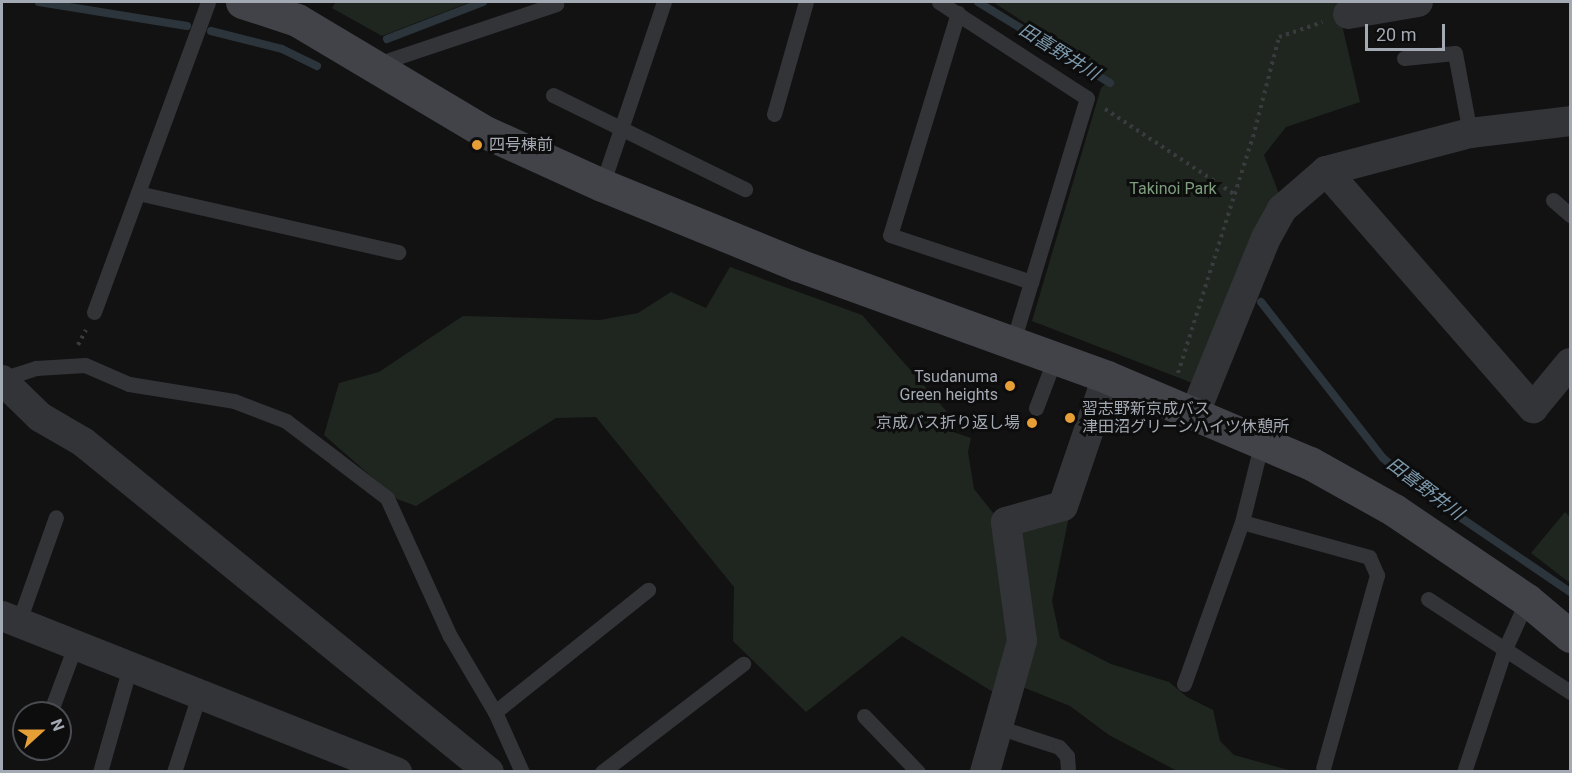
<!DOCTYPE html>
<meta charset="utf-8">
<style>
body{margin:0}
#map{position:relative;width:1572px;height:773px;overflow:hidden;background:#121213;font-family:Roboto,"Noto Sans JP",sans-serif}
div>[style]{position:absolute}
.green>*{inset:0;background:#1f261f}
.stream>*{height:8px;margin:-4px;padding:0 4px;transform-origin:4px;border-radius:4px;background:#2c353b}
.path>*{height:4px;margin-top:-2px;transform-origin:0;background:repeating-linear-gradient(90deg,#393b3f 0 3px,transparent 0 7.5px)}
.lane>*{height:15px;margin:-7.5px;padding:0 7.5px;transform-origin:7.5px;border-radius:7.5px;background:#333438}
.street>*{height:30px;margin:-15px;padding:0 15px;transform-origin:15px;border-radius:15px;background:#333438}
.secondary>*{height:33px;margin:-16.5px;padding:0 16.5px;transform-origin:16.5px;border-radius:16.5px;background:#414348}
.dots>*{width:16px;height:16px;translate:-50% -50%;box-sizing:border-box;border:3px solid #0d0d0e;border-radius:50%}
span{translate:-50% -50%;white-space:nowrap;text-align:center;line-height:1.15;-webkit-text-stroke:6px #0d0d0e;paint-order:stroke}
.poi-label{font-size:16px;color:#a4aab3}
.left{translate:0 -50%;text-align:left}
.right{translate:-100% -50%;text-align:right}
.park-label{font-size:16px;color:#7d9d7c}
.water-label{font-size:18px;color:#7d9aad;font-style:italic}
.frame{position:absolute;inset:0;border:3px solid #a4aab3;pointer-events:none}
.north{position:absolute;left:12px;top:701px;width:60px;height:60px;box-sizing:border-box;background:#0d0d0e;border:2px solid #494c50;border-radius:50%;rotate:69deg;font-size:16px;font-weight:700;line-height:24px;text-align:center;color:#a4aab3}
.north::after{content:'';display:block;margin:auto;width:21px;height:27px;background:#e69e37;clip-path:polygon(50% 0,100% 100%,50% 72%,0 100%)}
.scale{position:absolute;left:1365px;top:24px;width:80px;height:27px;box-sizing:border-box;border:3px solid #a4aab3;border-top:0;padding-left:8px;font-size:18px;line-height:21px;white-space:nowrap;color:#a4aab3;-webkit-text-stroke:4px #0d0d0e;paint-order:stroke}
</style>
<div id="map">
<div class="green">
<i style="clip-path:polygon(336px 2px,470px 2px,382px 36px,332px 8px)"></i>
<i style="clip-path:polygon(993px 2px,1375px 2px,1338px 8px,1360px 102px,1286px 127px,1264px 155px,1279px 194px,1195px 384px,1032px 321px,1101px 88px,1111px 79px)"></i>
<i style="clip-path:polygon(730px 267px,862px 315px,956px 422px,953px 432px,971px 438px,968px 452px,974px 489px,994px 514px,1012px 641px,998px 695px,902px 636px,806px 712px,733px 641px,734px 587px,596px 417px,556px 418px,416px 506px,397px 499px,324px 435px,339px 383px,379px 372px,463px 316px,600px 320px,638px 313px,671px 292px,706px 308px)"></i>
<i style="clip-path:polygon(1565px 512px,1570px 517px,1570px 583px,1531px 553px)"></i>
<i style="clip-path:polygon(1069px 516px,1052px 601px,1060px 638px,1111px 664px,1169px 682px,1187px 697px,1213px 710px,1220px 741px,1234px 755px,1292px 771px,1177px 771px,1109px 735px,1070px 706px,1020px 686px,1015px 528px)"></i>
</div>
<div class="stream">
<i style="left:39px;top:2px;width:150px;rotate:9.2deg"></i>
<i style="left:978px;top:2px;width:155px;rotate:31.5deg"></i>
<i style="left:211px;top:31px;width:73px;rotate:14.2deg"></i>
<i style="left:282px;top:49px;width:39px;rotate:26deg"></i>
<i style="left:387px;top:39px;width:103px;rotate:-21.1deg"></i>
<i style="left:1261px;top:302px;width:198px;rotate:52deg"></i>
<i style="left:1383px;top:458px;width:49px;rotate:40.9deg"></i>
<i style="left:1420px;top:490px;width:181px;rotate:34.2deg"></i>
</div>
<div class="path">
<i style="left:1105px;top:109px;width:154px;rotate:33.4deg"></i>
<i style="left:78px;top:345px;width:17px;rotate:-62deg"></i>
<i style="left:1178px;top:373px;width:248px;rotate:-72.4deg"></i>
<i style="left:1253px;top:137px;width:103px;rotate:-75.4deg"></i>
<i style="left:1279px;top:37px;width:46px;rotate:-18.8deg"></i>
</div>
<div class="lane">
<i style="left:939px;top:2px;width:176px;rotate:33deg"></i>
<i style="left:1087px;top:98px;width:255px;rotate:106.9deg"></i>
<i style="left:958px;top:13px;width:232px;rotate:107deg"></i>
<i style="left:890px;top:235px;width:149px;rotate:18.4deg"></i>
<i style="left:1404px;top:58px;width:51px;rotate:-5.6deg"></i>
<i style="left:1455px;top:53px;width:81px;rotate:79.4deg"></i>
<i style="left:377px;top:64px;width:189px;rotate:-18.5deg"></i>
<i style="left:553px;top:95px;width:214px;rotate:26.1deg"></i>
<i style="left:774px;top:114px;width:116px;rotate:-74.1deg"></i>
<i style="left:602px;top:185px;width:193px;rotate:-71.3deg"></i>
<i style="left:138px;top:193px;width:267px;rotate:12.8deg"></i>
<i style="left:1553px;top:200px;width:23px;rotate:41deg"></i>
<i style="left:94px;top:312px;width:330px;rotate:-69.8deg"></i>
<i style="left:2px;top:379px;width:36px;rotate:-18deg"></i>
<i style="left:36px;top:368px;width:49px;rotate:-3.5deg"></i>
<i style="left:85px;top:365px;width:48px;rotate:23.4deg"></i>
<i style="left:129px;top:384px;width:106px;rotate:9.2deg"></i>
<i style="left:234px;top:401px;width:56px;rotate:21deg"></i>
<i style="left:286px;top:421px;width:63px;rotate:37.2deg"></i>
<i style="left:336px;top:459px;width:64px;rotate:37.4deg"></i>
<i style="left:387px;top:498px;width:152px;rotate:65.5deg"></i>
<i style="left:450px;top:636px;width:88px;rotate:59.4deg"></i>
<i style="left:495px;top:712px;width:66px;rotate:65.8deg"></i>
<i style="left:1036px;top:408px;width:53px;rotate:-69.2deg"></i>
<i style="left:1242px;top:522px;width:132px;rotate:15.4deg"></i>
<i style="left:1369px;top:557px;width:20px;rotate:66deg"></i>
<i style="left:1377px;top:575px;width:200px;rotate:105.6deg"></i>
<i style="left:1428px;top:599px;width:170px;rotate:33.2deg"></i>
<i style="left:19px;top:621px;width:110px;rotate:-70.4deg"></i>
<i style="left:1184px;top:684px;width:172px;rotate:-70.3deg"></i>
<i style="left:1242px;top:522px;width:83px;rotate:-76.1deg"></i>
<i style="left:495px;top:712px;width:196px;rotate:-38.6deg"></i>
<i style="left:50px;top:713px;width:72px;rotate:-69.5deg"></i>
<i style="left:864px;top:716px;width:78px;rotate:46deg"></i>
<i style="left:998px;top:727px;width:64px;rotate:18.2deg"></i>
<i style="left:1059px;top:747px;width:12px;rotate:48deg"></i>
<i style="left:1067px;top:756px;width:16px;rotate:86deg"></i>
<i style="left:100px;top:772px;width:109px;rotate:-74.1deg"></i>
<i style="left:174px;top:772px;width:81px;rotate:-72deg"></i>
<i style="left:602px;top:772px;width:178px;rotate:-37.5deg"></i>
<i style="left:1464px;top:772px;width:130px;rotate:-71.6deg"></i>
<i style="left:1505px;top:649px;width:54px;rotate:-65.8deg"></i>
</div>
<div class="street">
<i style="left:1348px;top:14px;width:71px;rotate:-9.7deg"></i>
<i style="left:1326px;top:171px;width:315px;rotate:48.9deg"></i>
<i style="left:1533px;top:408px;width:58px;rotate:-50.6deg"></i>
<i style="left:2px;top:380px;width:53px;rotate:44.2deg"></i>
<i style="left:40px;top:417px;width:50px;rotate:30.2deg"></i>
<i style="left:83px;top:442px;width:523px;rotate:39.1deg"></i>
<i style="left:1194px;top:415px;width:191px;rotate:-67.9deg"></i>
<i style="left:1266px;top:238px;width:33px;rotate:-61deg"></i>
<i style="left:1282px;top:209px;width:58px;rotate:-40.8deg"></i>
<i style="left:1326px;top:171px;width:149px;rotate:-14.8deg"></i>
<i style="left:1470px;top:133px;width:101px;rotate:-6.8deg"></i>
<i style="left:2px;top:616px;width:425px;rotate:21.6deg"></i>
<i style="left:985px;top:772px;width:136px;rotate:-74.2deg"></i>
<i style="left:1022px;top:641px;width:120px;rotate:-97.7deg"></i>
<i style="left:1006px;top:522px;width:59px;rotate:-15.7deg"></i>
<i style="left:1063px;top:506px;width:136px;rotate:-71.2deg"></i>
</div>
<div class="secondary">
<i style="left:242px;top:2px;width:58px;rotate:18.1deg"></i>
<i style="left:297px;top:20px;width:219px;rotate:30.8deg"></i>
<i style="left:485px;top:132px;width:128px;rotate:24.4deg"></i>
<i style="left:602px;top:185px;width:212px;rotate:22.2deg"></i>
<i style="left:798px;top:265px;width:329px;rotate:19.9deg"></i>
<i style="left:1107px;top:377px;width:220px;rotate:23deg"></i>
<i style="left:1310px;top:463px;width:96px;rotate:29.2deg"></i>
<i style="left:1394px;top:510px;width:161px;rotate:34.1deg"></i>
<i style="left:1527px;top:600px;width:56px;rotate:39.9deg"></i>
</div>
<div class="dots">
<i style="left:477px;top:145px;background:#e69e37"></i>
<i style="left:1010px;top:386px;background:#e69e37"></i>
<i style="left:1070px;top:418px;background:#e69e37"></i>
<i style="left:1032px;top:423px;background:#e69e37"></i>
</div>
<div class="poi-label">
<span class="left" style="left:489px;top:145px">四号棟前</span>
<span class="right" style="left:998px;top:386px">Tsudanuma<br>Green heights</span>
<span class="left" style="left:1082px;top:418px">習志野新京成バス<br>津田沼グリーンハイツ休憩所</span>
<span class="right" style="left:1020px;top:423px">京成バス折り返し場</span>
</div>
<div class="park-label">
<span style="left:1173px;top:189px">Takinoi Park</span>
</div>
<div class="water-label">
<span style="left:1059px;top:52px;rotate:32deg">田喜野井川</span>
<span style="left:1425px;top:489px;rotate:37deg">田喜野井川</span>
</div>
<div class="frame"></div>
<div class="north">N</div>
<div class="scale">20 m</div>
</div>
